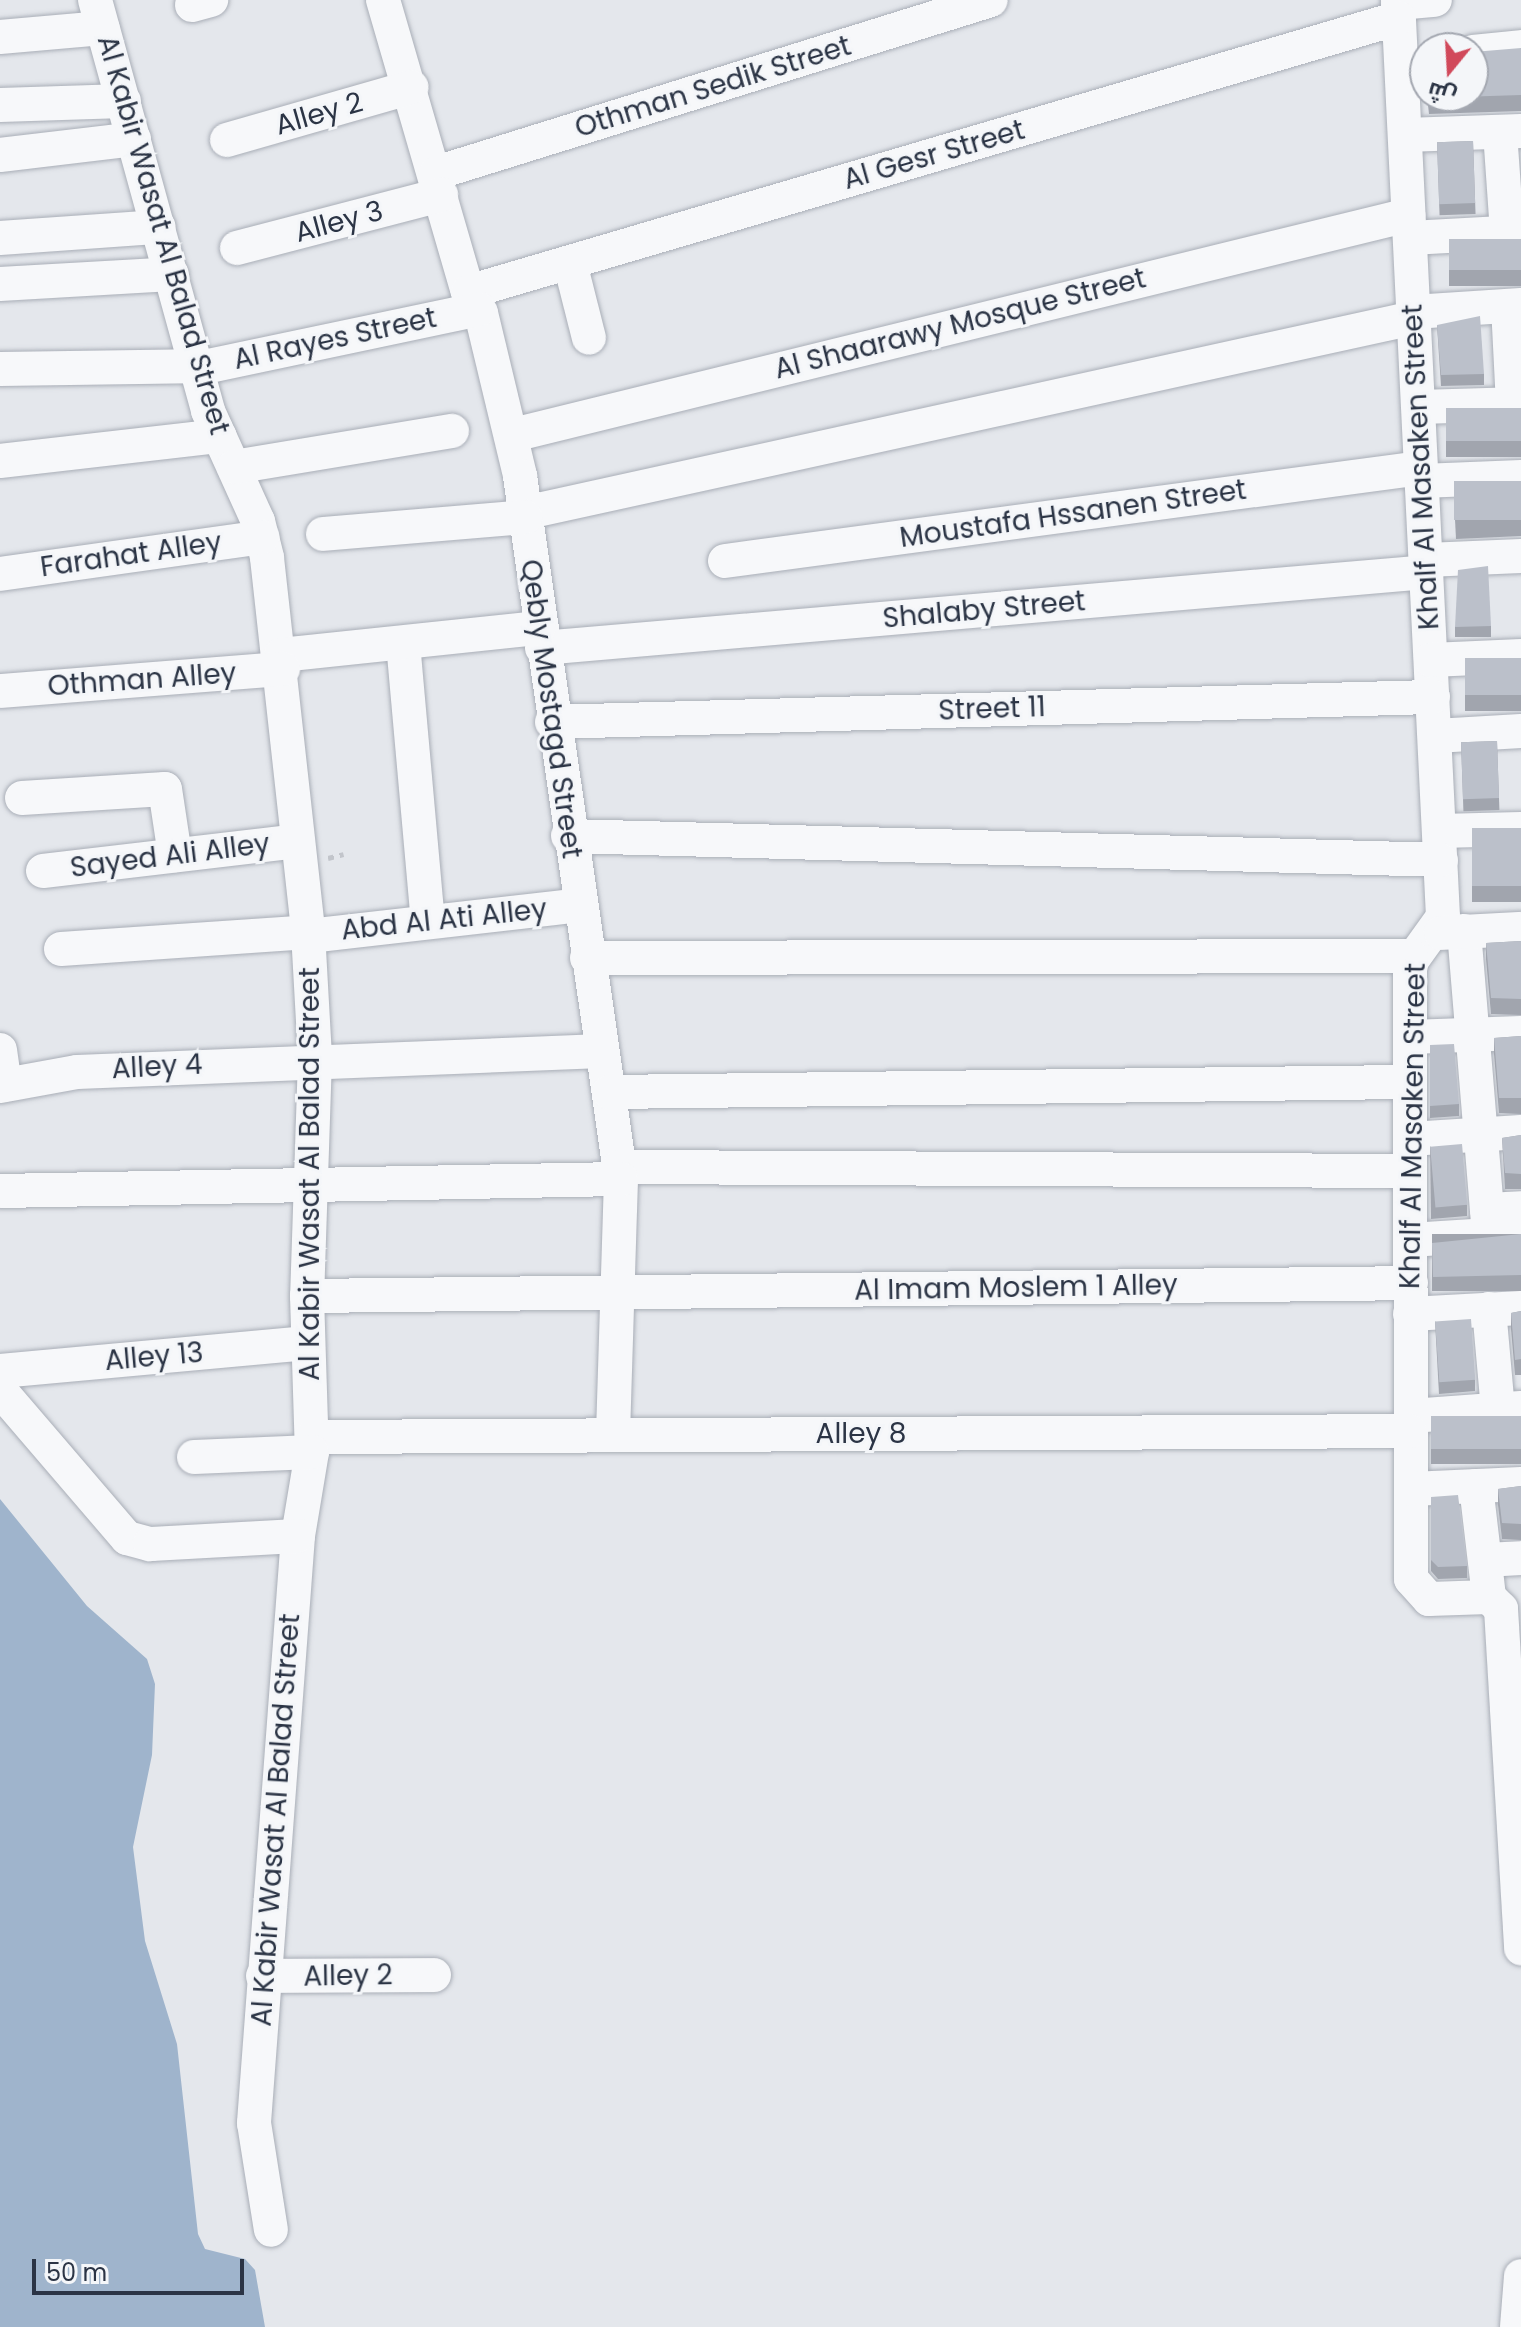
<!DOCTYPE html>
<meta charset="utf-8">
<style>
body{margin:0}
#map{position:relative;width:1521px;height:2327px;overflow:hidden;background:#e4e7ec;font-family:Poppins,Cairo,sans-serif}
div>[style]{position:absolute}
.water>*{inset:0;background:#9fb4cc}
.path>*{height:5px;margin-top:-2.5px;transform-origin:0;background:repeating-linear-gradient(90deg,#c2c5cb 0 6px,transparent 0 12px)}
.roads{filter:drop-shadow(0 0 2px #a9aeb7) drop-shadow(0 0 2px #a9aeb7)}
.minor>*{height:34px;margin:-17px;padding:0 17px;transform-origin:17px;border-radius:17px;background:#f7f8fa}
.wall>*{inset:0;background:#a1a5ae;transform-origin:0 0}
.building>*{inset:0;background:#bbc0ca;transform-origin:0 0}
span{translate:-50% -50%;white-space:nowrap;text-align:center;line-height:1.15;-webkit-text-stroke:6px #f4f6f9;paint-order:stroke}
.street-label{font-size:28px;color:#2b3445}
.north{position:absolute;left:1409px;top:32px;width:80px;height:80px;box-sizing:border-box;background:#f4f6f9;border:2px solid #a4a8b1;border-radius:50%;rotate:198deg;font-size:22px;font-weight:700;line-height:32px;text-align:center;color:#2b3445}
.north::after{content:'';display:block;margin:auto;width:28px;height:36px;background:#d1495b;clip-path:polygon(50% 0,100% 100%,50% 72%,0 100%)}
.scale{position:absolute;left:32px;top:2259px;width:212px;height:36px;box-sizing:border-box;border:4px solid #2b3445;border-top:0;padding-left:10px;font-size:24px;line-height:28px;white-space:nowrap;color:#2b3445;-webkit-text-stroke:6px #f4f6f9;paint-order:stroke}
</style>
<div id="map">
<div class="water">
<i style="clip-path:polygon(0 1499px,87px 1606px,147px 1659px,155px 1684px,152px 1755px,133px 1847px,145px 1941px,177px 2044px,198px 2234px,205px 2249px,245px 2259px,255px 2270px,265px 2327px,0 2327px)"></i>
</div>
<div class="path">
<i style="left:328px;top:858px;width:16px;rotate:-14deg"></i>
</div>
<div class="roads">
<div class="minor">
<i style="left:95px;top:0;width:426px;rotate:74.6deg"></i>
<i style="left:208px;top:411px;width:121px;rotate:65.6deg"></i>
<i style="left:258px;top:521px;width:38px;rotate:76deg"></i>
<i style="left:267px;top:558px;width:376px;rotate:83.7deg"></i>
<i style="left:308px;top:932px;width:126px;rotate:86.8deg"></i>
<i style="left:315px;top:1058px;width:238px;rotate:91.9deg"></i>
<i style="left:307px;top:1296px;width:156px;rotate:88.2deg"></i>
<i style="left:312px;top:1452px;width:85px;rotate:99.5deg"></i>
<i style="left:298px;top:1536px;width:589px;rotate:94.29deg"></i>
<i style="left:254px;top:2123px;width:108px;rotate:81deg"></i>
<i style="left:383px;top:0;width:308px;rotate:73.8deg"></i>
<i style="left:469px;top:296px;width:21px;rotate:55deg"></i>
<i style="left:481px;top:313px;width:168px;rotate:76.5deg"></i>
<i style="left:520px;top:476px;width:710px;rotate:81.82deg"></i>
<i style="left:621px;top:1179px;width:256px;rotate:91.8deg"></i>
<i style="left:1398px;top:0;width:918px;rotate:87.19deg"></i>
<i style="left:1443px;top:917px;width:57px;rotate:125.7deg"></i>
<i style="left:1410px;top:963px;width:616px;rotate:89.91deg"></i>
<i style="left:1411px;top:1579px;width:27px;rotate:48deg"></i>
<i style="left:1429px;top:1599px;width:60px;rotate:-1.9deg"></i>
<i style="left:1489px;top:1597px;width:17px;rotate:45deg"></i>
<i style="left:1501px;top:1609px;width:340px;rotate:86.6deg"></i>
<i style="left:1398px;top:3px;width:37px;rotate:-5deg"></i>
<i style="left:192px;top:5px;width:20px;rotate:-15deg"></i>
<i style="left:0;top:37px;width:103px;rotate:-5deg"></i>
<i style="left:1473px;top:52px;width:48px;rotate:-5.9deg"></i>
<i style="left:0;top:105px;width:124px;rotate:-1.8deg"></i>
<i style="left:1500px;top:132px;width:101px;rotate:86deg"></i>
<i style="left:1405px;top:135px;width:116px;rotate:-2deg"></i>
<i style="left:227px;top:140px;width:192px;rotate:-16deg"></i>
<i style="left:0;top:155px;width:135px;rotate:-6.8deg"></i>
<i style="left:436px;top:173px;width:581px;rotate:-17.31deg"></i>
<i style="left:0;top:238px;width:159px;rotate:-4deg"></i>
<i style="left:1410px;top:238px;width:111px;rotate:-3.1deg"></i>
<i style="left:237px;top:248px;width:211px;rotate:-14.6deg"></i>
<i style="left:570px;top:263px;width:77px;rotate:75.8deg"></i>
<i style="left:0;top:284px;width:172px;rotate:-3.3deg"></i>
<i style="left:468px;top:292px;width:970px;rotate:-16.4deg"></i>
<i style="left:1508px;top:306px;width:98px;rotate:87.1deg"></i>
<i style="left:1413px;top:312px;width:108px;rotate:-3.7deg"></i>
<i style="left:0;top:369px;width:209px;rotate:-0.8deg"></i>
<i style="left:209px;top:366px;width:276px;rotate:-11.9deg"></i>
<i style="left:1419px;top:407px;width:102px;rotate:-1.7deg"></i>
<i style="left:513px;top:435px;width:922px;rotate:-13.81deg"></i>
<i style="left:0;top:461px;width:221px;rotate:-6.5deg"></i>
<i style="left:234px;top:467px;width:221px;rotate:-9.4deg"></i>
<i style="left:1421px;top:481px;width:100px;rotate:-2.3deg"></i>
<i style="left:524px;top:513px;width:910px;rotate:-12.37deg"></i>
<i style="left:323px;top:534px;width:203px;rotate:-4.8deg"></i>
<i style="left:1426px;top:560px;width:95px;rotate:-2.4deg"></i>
<i style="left:725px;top:561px;width:701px;rotate:-7.62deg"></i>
<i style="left:0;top:574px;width:265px;rotate:-8deg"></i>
<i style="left:403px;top:643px;width:280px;rotate:84.9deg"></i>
<i style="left:542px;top:648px;width:887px;rotate:-4.91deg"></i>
<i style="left:281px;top:655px;width:259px;rotate:-6deg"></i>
<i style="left:1431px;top:660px;width:90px;rotate:-2.5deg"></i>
<i style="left:1px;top:691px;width:283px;rotate:-4.5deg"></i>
<i style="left:552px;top:722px;width:881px;rotate:-1.63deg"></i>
<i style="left:1435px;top:736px;width:86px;rotate:-3.3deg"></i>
<i style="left:22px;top:798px;width:143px;rotate:-3.6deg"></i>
<i style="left:165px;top:789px;width:67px;rotate:81.4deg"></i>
<i style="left:1439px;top:831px;width:82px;rotate:-1.4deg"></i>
<i style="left:568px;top:836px;width:873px;rotate:1.57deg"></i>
<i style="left:43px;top:871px;width:256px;rotate:-6.7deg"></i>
<i style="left:1464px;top:931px;width:305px;rotate:85.3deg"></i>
<i style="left:1441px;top:933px;width:80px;rotate:-2.9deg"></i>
<i style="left:309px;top:936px;width:272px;rotate:-6.5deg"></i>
<i style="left:61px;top:949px;width:248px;rotate:-3.9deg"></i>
<i style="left:587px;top:958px;width:824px;rotate:-0.14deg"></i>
<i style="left:1410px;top:1037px;width:111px;rotate:-2.1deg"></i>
<i style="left:0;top:1050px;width:35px;rotate:82deg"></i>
<i style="left:0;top:1086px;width:78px;rotate:-10.3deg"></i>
<i style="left:77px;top:1072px;width:525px;rotate:-2.29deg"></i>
<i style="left:609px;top:1092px;width:801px;rotate:-0.72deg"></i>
<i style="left:1410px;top:1139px;width:111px;rotate:-3.6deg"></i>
<i style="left:619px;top:1167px;width:791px;rotate:0.29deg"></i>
<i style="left:0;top:1191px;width:621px;rotate:-1.11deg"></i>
<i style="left:1487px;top:1210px;width:34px;rotate:-3deg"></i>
<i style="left:1410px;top:1240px;width:111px;rotate:-3.6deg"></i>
<i style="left:307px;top:1296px;width:1104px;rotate:-0.67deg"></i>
<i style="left:1489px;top:1309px;width:100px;rotate:84.9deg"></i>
<i style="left:1410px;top:1314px;width:111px;rotate:-3.1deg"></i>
<i style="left:0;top:1371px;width:308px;rotate:-5.2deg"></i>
<i style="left:0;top:1390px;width:195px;rotate:49.4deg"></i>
<i style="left:127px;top:1538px;width:24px;rotate:15deg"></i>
<i style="left:150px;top:1544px;width:148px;rotate:-3.1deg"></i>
<i style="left:1411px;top:1416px;width:110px;rotate:-4.2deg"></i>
<i style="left:312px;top:1437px;width:1098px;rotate:-0.31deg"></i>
<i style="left:194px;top:1457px;width:118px;rotate:-2.4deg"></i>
<i style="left:1476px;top:1486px;width:112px;rotate:83.3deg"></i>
<i style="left:1411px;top:1489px;width:110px;rotate:-2.6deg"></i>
<i style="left:1485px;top:1560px;width:36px;rotate:-3deg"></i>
<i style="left:263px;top:1976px;width:171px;rotate:-0.3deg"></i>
<i style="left:1517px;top:2327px;width:51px;rotate:-85.5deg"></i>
</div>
</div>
<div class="wall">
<i style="clip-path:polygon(1521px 48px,1521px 111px,1429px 114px,1427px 96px,1473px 96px)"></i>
<i style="left:1473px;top:141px;width:73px;height:36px;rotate:88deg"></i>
<i style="left:1521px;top:239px;width:47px;height:72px;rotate:90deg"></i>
<i style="clip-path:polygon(1437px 325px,1484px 374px,1484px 385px,1441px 386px)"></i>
<i style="left:1521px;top:408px;width:49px;height:75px;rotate:90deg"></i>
<i style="clip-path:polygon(1521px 481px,1521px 536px,1456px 539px,1454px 500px)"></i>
<i style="left:1491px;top:626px;width:11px;height:36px;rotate:90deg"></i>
<i style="left:1521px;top:658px;width:53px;height:56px;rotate:90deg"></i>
<i style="left:1497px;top:741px;width:69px;height:36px;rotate:88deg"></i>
<i style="left:1521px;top:828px;width:74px;height:49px;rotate:90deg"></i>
<i style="clip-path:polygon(1521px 941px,1521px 1015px,1491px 1014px,1486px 959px,1486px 943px)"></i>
<i style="clip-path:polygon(1521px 1036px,1521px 1114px,1499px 1113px,1494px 1054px,1494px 1038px)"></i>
<i style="clip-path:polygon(1430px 1045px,1459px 1104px,1459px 1116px,1430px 1118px)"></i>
<i style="clip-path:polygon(1521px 1135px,1521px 1189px,1505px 1189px,1502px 1138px)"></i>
<i style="clip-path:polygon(1430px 1146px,1467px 1205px,1467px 1216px,1431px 1219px)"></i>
<i style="left:1521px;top:1234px;width:57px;height:89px;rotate:90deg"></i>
<i style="clip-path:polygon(1521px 1311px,1521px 1375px,1515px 1375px,1511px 1329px,1511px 1313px)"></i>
<i style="clip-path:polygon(1435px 1321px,1475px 1380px,1475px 1391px,1439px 1394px)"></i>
<i style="left:1521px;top:1416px;width:48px;height:90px;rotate:90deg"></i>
<i style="clip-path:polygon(1521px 1486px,1521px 1540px,1502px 1539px,1498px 1505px,1498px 1489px)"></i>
<i style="clip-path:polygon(1431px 1497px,1467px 1566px,1467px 1578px,1438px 1579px,1431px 1571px)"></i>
</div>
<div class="building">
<i style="clip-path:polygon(1521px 48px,1521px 95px,1429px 98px,1428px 96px,1473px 96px,1473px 52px)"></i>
<i style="left:1473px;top:141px;width:62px;height:36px;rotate:88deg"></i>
<i style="left:1521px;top:239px;width:31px;height:72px;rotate:90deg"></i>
<i style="clip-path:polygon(1480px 316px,1484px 374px,1441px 375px,1437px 325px)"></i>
<i style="left:1521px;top:408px;width:33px;height:75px;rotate:90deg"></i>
<i style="left:1521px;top:481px;width:39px;height:67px;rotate:90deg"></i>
<i style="clip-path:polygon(1488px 566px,1491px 626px,1455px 627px,1458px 570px)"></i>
<i style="left:1521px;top:658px;width:37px;height:56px;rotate:90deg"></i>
<i style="left:1497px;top:741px;width:57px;height:36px;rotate:88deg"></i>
<i style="left:1521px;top:828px;width:58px;height:49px;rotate:90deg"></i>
<i style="clip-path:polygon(1521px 941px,1521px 999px,1491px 998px,1486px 943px)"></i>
<i style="clip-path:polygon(1521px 1036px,1521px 1098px,1499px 1098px,1494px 1038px)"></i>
<i style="clip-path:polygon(1454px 1044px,1459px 1104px,1430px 1106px,1430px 1045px)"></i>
<i style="clip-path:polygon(1521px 1135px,1521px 1174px,1505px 1173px,1502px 1138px)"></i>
<i style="left:1462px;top:1144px;width:61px;height:32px;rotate:85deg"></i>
<i style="clip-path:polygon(1521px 1234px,1521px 1275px,1433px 1277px,1432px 1243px)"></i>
<i style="clip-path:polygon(1521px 1311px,1521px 1359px,1515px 1360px,1511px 1313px)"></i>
<i style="left:1471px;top:1319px;width:61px;height:36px;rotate:86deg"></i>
<i style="left:1521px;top:1416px;width:33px;height:90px;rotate:90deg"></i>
<i style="clip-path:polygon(1521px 1486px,1521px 1524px,1502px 1523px,1498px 1489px)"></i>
<i style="clip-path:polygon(1458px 1495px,1467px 1566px,1438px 1567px,1431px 1560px,1431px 1497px)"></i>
</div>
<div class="street-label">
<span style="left:713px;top:87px;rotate:-17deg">Othman Sedik Street</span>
<span style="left:319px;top:114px;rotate:-16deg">Alley 2</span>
<span style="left:934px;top:155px;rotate:-16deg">Al Gesr Street</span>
<span style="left:339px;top:222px;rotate:-15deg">Alley 3</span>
<span style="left:163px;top:235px;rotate:74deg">Al Kabir Wasat Al Balad Street</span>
<span style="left:960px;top:324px;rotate:-14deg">Al Shaarawy Mosque Street</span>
<span style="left:335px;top:339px;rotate:-12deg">Al Rayes Street</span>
<span style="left:1421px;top:467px;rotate:-93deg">Khalf Al Masaken Street</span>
<span style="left:1073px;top:514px;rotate:-8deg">Moustafa Hssanen Street</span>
<span style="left:131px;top:555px;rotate:-8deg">Farahat Alley</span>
<span style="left:984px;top:610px;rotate:-5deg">Shalaby Street</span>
<span style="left:142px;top:680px;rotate:-4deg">Othman Alley</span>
<span style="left:551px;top:709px;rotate:82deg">Qebly Mostagd Street</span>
<span style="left:992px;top:709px;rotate:-2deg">Street 11</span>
<span style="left:170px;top:856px;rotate:-7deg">Sayed Ali Alley</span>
<span style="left:444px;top:920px;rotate:-6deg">Abd Al Ati Alley</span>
<span style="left:157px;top:1067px;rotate:-3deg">Alley 4</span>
<span style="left:1413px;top:1126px;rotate:-89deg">Khalf Al Masaken Street</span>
<span style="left:310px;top:1174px;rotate:-90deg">Al Kabir Wasat Al Balad Street</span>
<span style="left:1016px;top:1288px;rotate:-1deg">Al Imam Moslem 1 Alley</span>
<span style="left:154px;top:1357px;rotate:-5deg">Alley 13</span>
<span style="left:861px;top:1434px">Alley 8</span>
<span style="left:276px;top:1820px;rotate:-86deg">Al Kabir Wasat Al Balad Street</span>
<span style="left:348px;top:1976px;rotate:-1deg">Alley 2</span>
</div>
<div class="north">ش</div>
<div class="scale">50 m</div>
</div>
